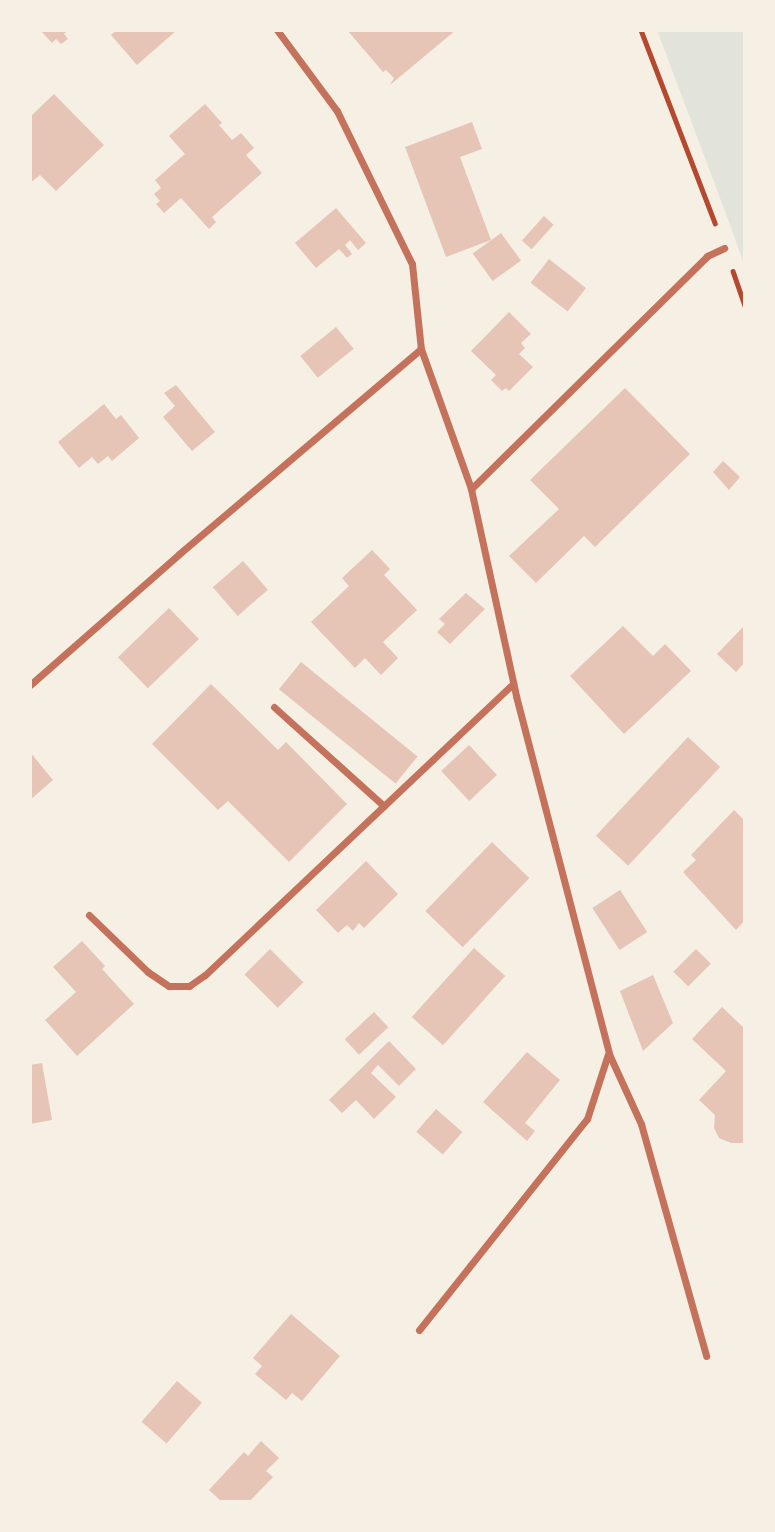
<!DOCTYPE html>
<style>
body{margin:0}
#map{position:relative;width:775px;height:1532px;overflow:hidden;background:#f6efe4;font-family:"Alegreya Sans",sans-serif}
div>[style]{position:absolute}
.green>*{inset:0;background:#e2e4dc}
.building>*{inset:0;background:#e6c5b7;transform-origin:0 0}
.path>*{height:4.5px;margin:-2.25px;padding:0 2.25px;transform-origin:2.25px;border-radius:2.25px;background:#b5482f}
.minor>*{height:7px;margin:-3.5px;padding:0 3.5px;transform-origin:3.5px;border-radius:3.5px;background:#c5725c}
span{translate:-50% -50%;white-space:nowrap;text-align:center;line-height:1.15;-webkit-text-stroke:6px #f6efe4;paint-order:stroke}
.frame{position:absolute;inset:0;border:32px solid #f6efe4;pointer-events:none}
</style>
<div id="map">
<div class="green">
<i style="clip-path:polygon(657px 30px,745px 30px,745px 267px,732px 230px)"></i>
</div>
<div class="building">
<i style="clip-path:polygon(40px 30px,68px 30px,64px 34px,68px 39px,61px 44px,56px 39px,52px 43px)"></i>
<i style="clip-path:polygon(117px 30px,177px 30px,137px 65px,111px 35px)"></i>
<i style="clip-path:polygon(347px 30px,456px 30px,390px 85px,394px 78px,386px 70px,383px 72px)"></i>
<i style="clip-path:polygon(54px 94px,104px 145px,56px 191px,40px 175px,30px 183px,30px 117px)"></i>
<i style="clip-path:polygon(205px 104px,222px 123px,219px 125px,232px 140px,241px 133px,254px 148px,246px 155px,262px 173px,212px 217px,216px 222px,209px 229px,181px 198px,164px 213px,156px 204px,160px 201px,154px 194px,161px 188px,155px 180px,185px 154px,169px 136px)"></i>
<i style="clip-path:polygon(472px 122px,482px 149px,460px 157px,491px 240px,446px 257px,405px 147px)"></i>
<i style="clip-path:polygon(336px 208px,366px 243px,358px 250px,350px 240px,345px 245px,352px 254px,347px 258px,339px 249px,316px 268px,295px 243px)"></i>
<i style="left:544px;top:216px;width:13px;height:33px;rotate:42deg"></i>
<i style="left:501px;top:233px;width:34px;height:35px;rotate:54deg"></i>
<i style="left:549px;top:259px;width:47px;height:30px;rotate:38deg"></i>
<i style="clip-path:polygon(509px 312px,531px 334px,521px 343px,525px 348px,519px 354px,533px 367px,509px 391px,506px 388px,502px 391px,491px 380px,496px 375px,471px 351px)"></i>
<i style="left:336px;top:327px;width:28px;height:46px;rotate:51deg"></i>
<i style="clip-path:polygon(176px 385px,215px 432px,192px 451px,163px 417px,175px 406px,164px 393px)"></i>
<i style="clip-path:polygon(625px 388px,690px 454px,595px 547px,584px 536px,536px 583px,509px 556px,559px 509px,530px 480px)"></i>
<i style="clip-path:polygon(104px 404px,116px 419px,121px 415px,139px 438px,112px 461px,108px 456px,98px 464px,92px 457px,79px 468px,58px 442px)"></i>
<i style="clip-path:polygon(723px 461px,740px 477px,729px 490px,713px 472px)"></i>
<i style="clip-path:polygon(372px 550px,390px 569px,384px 575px,417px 610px,383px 642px,398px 658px,381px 675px,365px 658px,355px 668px,311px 622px,349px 586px,342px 578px)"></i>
<i style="left:243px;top:561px;width:38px;height:40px;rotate:49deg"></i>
<i style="clip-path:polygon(466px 593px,485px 609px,450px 644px,437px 632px,445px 624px,439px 619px)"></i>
<i style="left:169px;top:608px;width:43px;height:71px;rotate:46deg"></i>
<i style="clip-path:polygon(745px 625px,745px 662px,736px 672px,717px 654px)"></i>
<i style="clip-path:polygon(623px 626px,653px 656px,665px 644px,691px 671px,624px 734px,570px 676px)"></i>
<i style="left:301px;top:662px;width:150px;height:35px;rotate:39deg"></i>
<i style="clip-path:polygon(211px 684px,278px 750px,286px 742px,347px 804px,289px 862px,228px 801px,218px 810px,152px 744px)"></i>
<i style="left:688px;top:737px;width:44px;height:135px;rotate:43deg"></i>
<i style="left:469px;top:745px;width:41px;height:38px;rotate:47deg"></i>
<i style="clip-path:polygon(30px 752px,53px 780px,30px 800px)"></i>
<i style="clip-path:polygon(734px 810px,745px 821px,745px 920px,736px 930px,683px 872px,696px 860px,691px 855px)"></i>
<i style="left:492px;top:842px;width:52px;height:96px;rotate:44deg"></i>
<i style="clip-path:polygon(366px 861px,398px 894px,364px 928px,359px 923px,353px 931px,347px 925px,338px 933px,316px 910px)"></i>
<i style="left:620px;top:890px;width:50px;height:33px;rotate:57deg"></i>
<i style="clip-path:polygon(82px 941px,105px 966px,102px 969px,134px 1004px,77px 1056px,45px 1020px,76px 992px,53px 967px)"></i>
<i style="left:474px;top:948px;width:42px;height:93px;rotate:42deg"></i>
<i style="left:270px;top:949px;width:47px;height:36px;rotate:45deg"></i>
<i style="left:696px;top:949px;width:21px;height:32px;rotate:45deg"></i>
<i style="clip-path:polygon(653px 975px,673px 1023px,643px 1051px,620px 991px)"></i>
<i style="clip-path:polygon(722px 1007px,745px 1029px,745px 1143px,731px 1143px,719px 1138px,714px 1128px,715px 1115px,699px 1100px,726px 1071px,692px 1039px)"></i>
<i style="left:374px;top:1012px;width:21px;height:40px;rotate:47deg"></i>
<i style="clip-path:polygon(389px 1041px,416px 1069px,399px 1086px,378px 1065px,371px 1073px,396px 1097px,374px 1119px,356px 1100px,342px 1113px,329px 1100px)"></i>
<i style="clip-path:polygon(527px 1052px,560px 1080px,525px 1123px,535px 1131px,527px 1141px,483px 1102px)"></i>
<i style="clip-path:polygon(42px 1063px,52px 1120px,30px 1124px,30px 1065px)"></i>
<i style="left:436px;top:1109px;width:35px;height:30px;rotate:41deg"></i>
<i style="clip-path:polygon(291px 1314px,340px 1356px,302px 1401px,292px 1393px,286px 1400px,255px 1374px,262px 1366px,253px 1358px)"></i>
<i style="left:177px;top:1381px;width:33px;height:54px;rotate:41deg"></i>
<i style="clip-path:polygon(261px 1441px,279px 1458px,266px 1471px,273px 1477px,249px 1502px,222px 1502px,209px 1490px,244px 1452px,248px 1456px)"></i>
</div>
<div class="path">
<i style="left:641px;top:30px;width:207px;rotate:69deg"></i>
<i style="left:733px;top:271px;width:37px;rotate:71deg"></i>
</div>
<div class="minor">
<i style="left:277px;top:30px;width:101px;rotate:53.5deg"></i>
<i style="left:337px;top:111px;width:170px;rotate:63.9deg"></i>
<i style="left:412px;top:264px;width:85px;rotate:84deg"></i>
<i style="left:421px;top:349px;width:149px;rotate:70.3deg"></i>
<i style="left:471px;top:489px;width:212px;rotate:77.7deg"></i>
<i style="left:516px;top:696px;width:370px;rotate:75.4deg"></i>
<i style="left:609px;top:1054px;width:77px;rotate:65.4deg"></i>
<i style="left:641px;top:1124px;width:241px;rotate:74.3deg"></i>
<i style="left:471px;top:489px;width:332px;rotate:-44.6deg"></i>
<i style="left:707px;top:256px;width:19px;rotate:-25deg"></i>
<i style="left:30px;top:685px;width:198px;rotate:-41.3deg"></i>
<i style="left:179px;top:554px;width:317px;rotate:-40.3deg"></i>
<i style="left:274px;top:707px;width:148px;rotate:42deg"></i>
<i style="left:89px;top:915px;width:82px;rotate:44deg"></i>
<i style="left:148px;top:972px;width:25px;rotate:34deg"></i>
<i style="left:169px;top:986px;width:20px"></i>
<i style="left:189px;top:986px;width:19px;rotate:-35deg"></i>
<i style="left:205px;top:975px;width:424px;rotate:-43.4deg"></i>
<i style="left:419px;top:1330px;width:270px;rotate:-51.5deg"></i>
<i style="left:587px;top:1119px;width:68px;rotate:-72.1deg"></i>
</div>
<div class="frame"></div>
</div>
